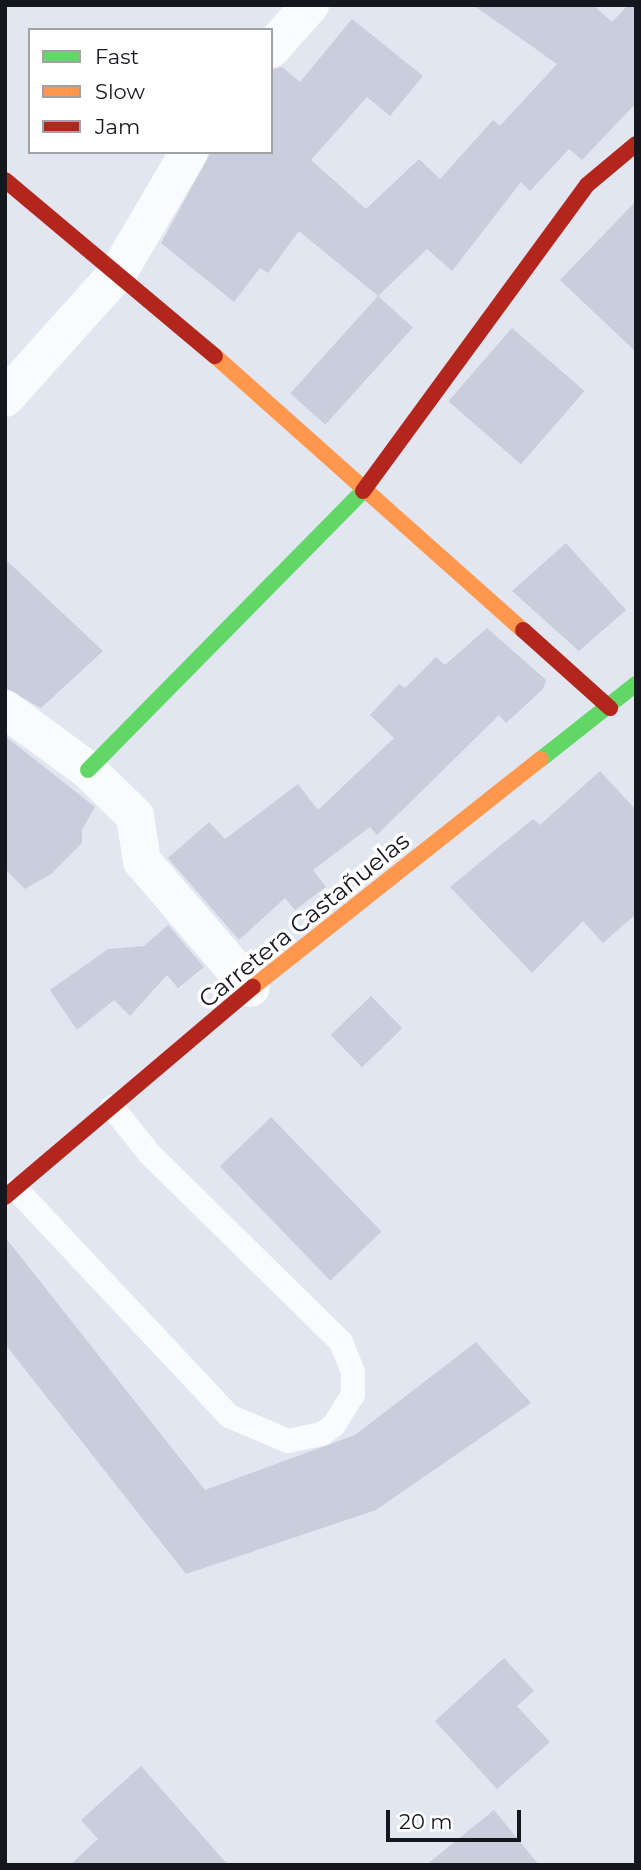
<!DOCTYPE html>
<meta charset="utf-8">
<style>
body{margin:0}
#map{position:relative;width:641px;height:1870px;overflow:hidden;background:#e1e6f1;font-family:Montserrat,sans-serif}
div>[style]{position:absolute}
.building>*{inset:0;background:#c9cedc;transform-origin:0 0}
.lane>*{height:24px;margin:-12px;padding:0 12px;transform-origin:12px;border-radius:12px;background:#fafbfd}
.street>*{height:38px;margin:-19px;padding:0 19px;transform-origin:19px;border-radius:19px;background:#fafbfd}
.fast>*{height:16px;margin:-8px;padding:0 8px;transform-origin:8px;border-radius:8px;background:#63d668}
.slow>*{height:16px;margin:-8px;padding:0 8px;transform-origin:8px;border-radius:8px;background:#ff974d}
.jam>*{height:16px;margin:-8px;padding:0 8px;transform-origin:8px;border-radius:8px;background:#b3261e}
span{translate:-50% -50%;white-space:nowrap;text-align:center;line-height:1.15;-webkit-text-stroke:7px #fff;paint-order:stroke}
.street-label{font-size:24px;color:#15171f}
.frame{position:absolute;inset:0;border:7px solid #15171f;pointer-events:none}
.legend{position:absolute;left:28px;top:28px;width:245px;height:126px;box-sizing:border-box;background:#fff;border:2px solid #a1a2a5;margin:0;padding:9px 12px;list-style:none;font-size:21px;color:#15171f}
.legend li{display:flex;align-items:center;gap:14px;height:35px}
.legend b{width:35px;border:2px solid #a1a2a5}
.scale{position:absolute;left:386px;top:1810px;width:135px;height:32px;box-sizing:border-box;border:4px solid #15171f;border-top:0;padding-left:9px;font-size:21px;line-height:24px;white-space:nowrap;color:#15171f;-webkit-text-stroke:5px #fff;paint-order:stroke}
</style>
<div id="map">
<div class="building">
<i style="clip-path:polygon(473px 5px,593px 5px,612px 22px,628px 5px,636px 5px,636px 103px,582px 160px,569px 149px,530px 191px,521px 182px,452px 271px,427px 249px,378px 296px,299px 231px,268px 273px,260px 268px,234px 302px,161px 243px,211px 152px,271px 152px,271px 70px,282px 67px,300px 82px,352px 19px,423px 76px,390px 116px,367px 97px,311px 160px,366px 209px,419px 159px,440px 179px,493px 120px,500px 126px,557px 64px)"></i>
<i style="clip-path:polygon(636px 201px,636px 352px,560px 280px)"></i>
<i style="left:378px;top:296px;width:47px;height:131px;rotate:42deg"></i>
<i style="left:512px;top:328px;width:96px;height:97px;rotate:41deg"></i>
<i style="clip-path:polygon(566px 543px,626px 610px,579px 651px,512px 591px)"></i>
<i style="clip-path:polygon(5px 559px,103px 651px,41px 708px,5px 688px)"></i>
<i style="clip-path:polygon(487px 628px,546px 680px,543px 689px,506px 723px,499px 715px,377px 835px,370px 827px,313px 870px,326px 887px,295px 910px,285px 898px,239px 940px,168px 858px,209px 822px,225px 839px,298px 784px,318px 810px,394px 738px,370px 715px,399px 684px,405px 688px,436px 657px,445px 665px)"></i>
<i style="clip-path:polygon(5px 736px,95px 807px,82px 830px,82px 843px,51px 874px,25px 889px,5px 869px)"></i>
<i style="clip-path:polygon(600px 771px,636px 810px,636px 914px,603px 943px,583px 921px,532px 973px,450px 887px,533px 819px,540px 825px)"></i>
<i style="clip-path:polygon(168px 925px,204px 967px,178px 988px,167px 975px,130px 1016px,114px 1000px,77px 1030px,50px 990px,108px 949px,144px 946px)"></i>
<i style="left:371px;top:996px;width:45px;height:56px;rotate:46deg"></i>
<i style="left:271px;top:1117px;width:159px;height:71px;rotate:46deg"></i>
<i style="clip-path:polygon(5px 1237px,205px 1490px,355px 1435px,476px 1342px,531px 1403px,376px 1510px,186px 1574px,5px 1344px)"></i>
<i style="clip-path:polygon(504px 1658px,534px 1691px,517px 1706px,550px 1742px,497px 1789px,435px 1721px)"></i>
<i style="clip-path:polygon(141px 1766px,228px 1865px,70px 1865px,98px 1839px,81px 1820px)"></i>
<i style="clip-path:polygon(494px 1810px,539px 1865px,426px 1865px)"></i>
</div>
<div class="lane">
<i style="left:17px;top:1190px;width:310px;rotate:46.8deg"></i>
<i style="left:229px;top:1416px;width:64px;rotate:23deg"></i>
<i style="left:288px;top:1441px;width:35px;rotate:-12deg"></i>
<i style="left:322px;top:1434px;width:15px;rotate:-37deg"></i>
<i style="left:334px;top:1425px;width:36px;rotate:-58deg"></i>
<i style="left:353px;top:1394px;width:22px;rotate:-90deg"></i>
<i style="left:353px;top:1372px;width:32px;rotate:-112deg"></i>
<i style="left:341px;top:1342px;width:269px;rotate:-135.5deg"></i>
<i style="left:149px;top:1153px;width:59px;rotate:-128.8deg"></i>
</div>
<div class="street">
<i style="left:271px;top:49px;width:59px;rotate:-48.4deg"></i>
<i style="left:5px;top:398px;width:171px;rotate:-48.1deg"></i>
<i style="left:119px;top:271px;width:138px;rotate:-59.5deg"></i>
<i style="left:5px;top:709px;width:103px;rotate:36.3deg"></i>
<i style="left:88px;top:770px;width:66px;rotate:44.4deg"></i>
<i style="left:135px;top:816px;width:46px;rotate:81.2deg"></i>
<i style="left:142px;top:861px;width:167px;rotate:49.4deg"></i>
</div>
<div class="fast">
<i style="left:541px;top:759px;width:121px;rotate:-38.3deg"></i>
<i style="left:88px;top:770px;width:392px;rotate:-45.4deg"></i>
</div>
<div class="slow">
<i style="left:215px;top:356px;width:412px;rotate:41.7deg"></i>
<i style="left:253px;top:987px;width:367px;rotate:-38.4deg"></i>
</div>
<div class="jam">
<i style="left:5px;top:180px;width:274px;rotate:40deg"></i>
<i style="left:363px;top:491px;width:379px;rotate:-53.8deg"></i>
<i style="left:587px;top:185px;width:64px;rotate:-39.9deg"></i>
<i style="left:523px;top:630px;width:117px;rotate:41.9deg"></i>
<i style="left:5px;top:1197px;width:325px;rotate:-40.3deg"></i>
</div>
<div class="street-label">
<span style="left:304px;top:920px;rotate:-39deg">Carretera Castañuelas</span>
</div>
<div class="frame"></div>
<ul class="legend">
<li><b style="height:9px;background:#63d668"></b>Fast</li>
<li><b style="height:9px;background:#ff974d"></b>Slow</li>
<li><b style="height:9px;background:#b3261e"></b>Jam</li>
</ul>
<div class="scale">20 m</div>
</div>
